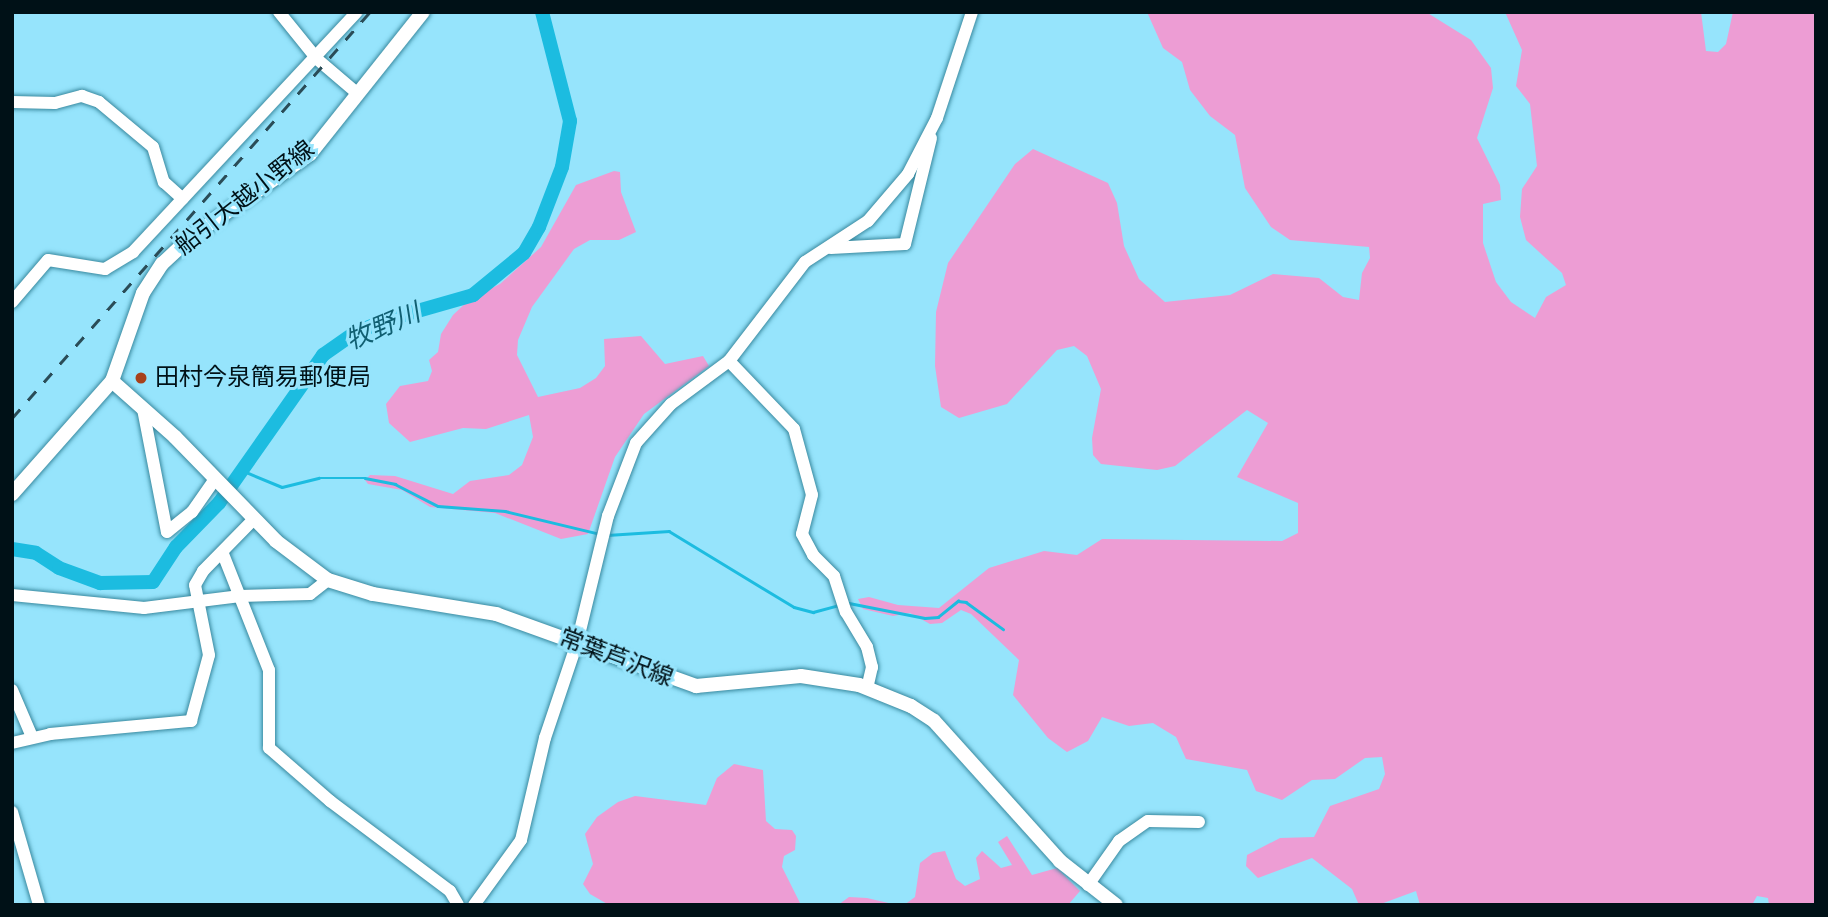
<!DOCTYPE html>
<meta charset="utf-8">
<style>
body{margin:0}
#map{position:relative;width:1828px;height:917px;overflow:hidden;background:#96e4fc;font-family:Rubik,"Noto Sans JP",sans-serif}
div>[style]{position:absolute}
.green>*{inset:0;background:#ed9dd4}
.stream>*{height:2.5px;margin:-1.25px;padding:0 1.25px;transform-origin:1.25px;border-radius:1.25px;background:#1cbce0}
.river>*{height:14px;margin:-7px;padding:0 7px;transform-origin:7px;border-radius:7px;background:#1cbce0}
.roads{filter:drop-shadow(0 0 2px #39899f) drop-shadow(0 0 2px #39899f)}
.minor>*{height:12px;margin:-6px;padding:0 6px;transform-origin:6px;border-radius:6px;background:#fff}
.major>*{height:14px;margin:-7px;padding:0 7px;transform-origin:7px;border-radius:7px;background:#fff}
.rail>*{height:2.5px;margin-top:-1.25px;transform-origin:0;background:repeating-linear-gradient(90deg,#2a4c57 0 12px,transparent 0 24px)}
.dots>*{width:19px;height:19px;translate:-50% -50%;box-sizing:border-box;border:4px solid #96e4fc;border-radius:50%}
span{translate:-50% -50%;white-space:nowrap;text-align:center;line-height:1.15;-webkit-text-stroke:6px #96e4fc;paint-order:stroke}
.street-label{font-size:24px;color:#001117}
.poi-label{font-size:24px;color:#001117}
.left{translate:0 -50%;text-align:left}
.water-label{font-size:26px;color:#105f72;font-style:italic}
.frame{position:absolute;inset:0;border:14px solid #001117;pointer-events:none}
</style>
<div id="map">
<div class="green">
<i style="clip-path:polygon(1147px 12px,1426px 12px,1471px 40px,1491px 68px,1493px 88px,1477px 138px,1500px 185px,1501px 200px,1483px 204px,1483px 243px,1496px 282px,1511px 302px,1535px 318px,1546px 297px,1566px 285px,1562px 273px,1526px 240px,1520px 217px,1522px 189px,1537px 166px,1530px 104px,1516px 86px,1522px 50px,1505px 12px,1701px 12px,1706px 51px,1718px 52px,1726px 44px,1733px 12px,1816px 12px,1816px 905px,1769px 905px,1768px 898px,1757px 896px,1752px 905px,1420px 905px,1416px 891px,1378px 905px,1359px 905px,1352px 889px,1312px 858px,1258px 878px,1246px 866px,1247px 855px,1280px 838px,1314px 837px,1330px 806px,1379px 789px,1385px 774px,1382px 757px,1365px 758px,1335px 779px,1312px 780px,1282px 800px,1256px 791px,1247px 770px,1186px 759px,1176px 737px,1153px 723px,1129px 726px,1102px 717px,1088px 741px,1067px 752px,1048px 738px,1013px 695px,1019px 660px,971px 614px,961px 610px,942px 623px,930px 624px,910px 613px,893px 616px,863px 609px,858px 599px,869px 597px,898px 605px,939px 608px,989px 568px,1044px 551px,1077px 555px,1102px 539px,1282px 541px,1298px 533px,1298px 503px,1237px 477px,1268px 423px,1247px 410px,1175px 466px,1157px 470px,1101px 464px,1093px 455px,1092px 438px,1101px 389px,1087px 356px,1074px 346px,1057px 350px,1007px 404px,959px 418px,941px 407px,935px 366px,936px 312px,948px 263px,1015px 164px,1033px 149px,1108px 183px,1117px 203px,1124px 246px,1139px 279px,1165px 302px,1230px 295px,1273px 274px,1319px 278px,1343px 297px,1359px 300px,1362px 273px,1370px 258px,1369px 247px,1290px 240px,1271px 227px,1245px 188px,1235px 135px,1210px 116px,1190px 90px,1182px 62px,1163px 48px)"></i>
<i style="clip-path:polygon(614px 171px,620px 172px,621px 192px,636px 232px,619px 240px,590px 240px,574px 249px,532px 307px,518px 340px,517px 355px,538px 397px,580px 388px,596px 378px,605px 366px,604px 339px,641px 336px,665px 364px,703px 356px,709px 366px,644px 414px,615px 457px,588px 534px,561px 539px,495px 513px,430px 507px,402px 490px,368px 484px,365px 480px,370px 475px,395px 476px,453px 494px,470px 481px,509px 475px,522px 465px,533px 437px,529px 415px,486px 429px,463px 428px,410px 442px,389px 423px,386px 404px,400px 386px,428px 381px,432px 371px,429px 360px,438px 352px,441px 334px,453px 315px,470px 299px,500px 284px,541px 247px,576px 185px)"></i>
<i style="clip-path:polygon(734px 764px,763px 770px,766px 821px,775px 829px,792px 830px,796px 836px,795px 850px,784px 856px,782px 867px,801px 905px,609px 905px,590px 894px,583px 884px,593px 864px,585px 834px,597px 817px,618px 802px,635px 796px,706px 805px,717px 778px)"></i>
<i style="clip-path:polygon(1007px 836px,1032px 875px,1057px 868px,1080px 891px,1068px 905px,904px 905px,915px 897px,920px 863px,933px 853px,945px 851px,956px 879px,965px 886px,980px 879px,976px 858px,982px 851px,1001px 868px,1012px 865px,998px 842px)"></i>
<i style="clip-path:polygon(849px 897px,867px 898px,897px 905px,838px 905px)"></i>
</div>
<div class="stream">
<i style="left:241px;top:470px;width:44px;rotate:22.5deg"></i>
<i style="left:282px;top:487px;width:38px;rotate:-14deg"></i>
<i style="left:319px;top:478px;width:46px"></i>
<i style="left:365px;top:478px;width:31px;rotate:11deg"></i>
<i style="left:395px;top:484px;width:48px;rotate:27.1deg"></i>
<i style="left:438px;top:506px;width:67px;rotate:4.3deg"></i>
<i style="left:505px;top:511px;width:98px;rotate:13.6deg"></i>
<i style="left:607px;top:535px;width:62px;rotate:-3.7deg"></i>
<i style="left:669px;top:531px;width:146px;rotate:31.3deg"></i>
<i style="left:794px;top:607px;width:20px;rotate:15deg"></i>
<i style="left:813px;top:612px;width:27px;rotate:-15deg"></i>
<i style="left:849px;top:603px;width:77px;rotate:11.2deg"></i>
<i style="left:925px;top:618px;width:13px;rotate:-4deg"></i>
<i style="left:938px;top:617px;width:26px;rotate:-39deg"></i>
<i style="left:958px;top:601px;width:8px;rotate:7deg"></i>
<i style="left:966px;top:602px;width:46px;rotate:36.1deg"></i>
</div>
<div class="river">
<i style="left:12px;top:549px;width:24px;rotate:9deg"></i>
<i style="left:36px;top:553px;width:27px;rotate:33deg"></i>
<i style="left:59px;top:568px;width:44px;rotate:20.1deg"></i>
<i style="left:100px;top:583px;width:53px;rotate:-1.1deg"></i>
<i style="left:153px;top:582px;width:42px;rotate:-56.7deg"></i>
<i style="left:176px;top:547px;width:62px;rotate:-45.7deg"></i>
<i style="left:219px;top:503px;width:181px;rotate:-54.9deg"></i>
<i style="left:323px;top:355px;width:38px;rotate:-35deg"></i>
<i style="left:354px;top:333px;width:35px;rotate:-22deg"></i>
<i style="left:386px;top:320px;width:91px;rotate:-16deg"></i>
<i style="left:473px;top:295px;width:66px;rotate:-39.5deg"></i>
<i style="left:524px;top:253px;width:30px;rotate:-60deg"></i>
<i style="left:539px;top:227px;width:64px;rotate:-69deg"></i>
<i style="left:562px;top:167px;width:47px;rotate:-80.1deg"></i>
<i style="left:570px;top:121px;width:113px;rotate:-104.4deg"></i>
</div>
<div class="roads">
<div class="minor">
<i style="left:279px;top:12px;width:60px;rotate:51deg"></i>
<i style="left:317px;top:59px;width:52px;rotate:40.4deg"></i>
<i style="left:12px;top:102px;width:43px;rotate:1.3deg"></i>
<i style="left:55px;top:103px;width:28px;rotate:-15deg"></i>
<i style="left:82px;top:96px;width:18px;rotate:19deg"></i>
<i style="left:99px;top:102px;width:70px;rotate:39.8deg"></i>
<i style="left:153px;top:147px;width:37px;rotate:73deg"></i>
<i style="left:164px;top:182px;width:25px;rotate:42deg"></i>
<i style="left:831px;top:248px;width:74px;rotate:-3.1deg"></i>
<i style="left:905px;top:244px;width:109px;rotate:-76.2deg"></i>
<i style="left:12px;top:302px;width:55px;rotate:-49.4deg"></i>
<i style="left:48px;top:260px;width:58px;rotate:9deg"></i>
<i style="left:105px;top:269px;width:33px;rotate:-31deg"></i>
<i style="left:133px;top:252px;width:328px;rotate:-47deg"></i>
<i style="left:729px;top:361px;width:94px;rotate:46.3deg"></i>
<i style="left:794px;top:429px;width:68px;rotate:74.7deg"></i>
<i style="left:812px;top:495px;width:40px;rotate:104.4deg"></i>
<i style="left:802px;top:534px;width:24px;rotate:62deg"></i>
<i style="left:813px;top:555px;width:30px;rotate:45deg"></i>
<i style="left:834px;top:576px;width:38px;rotate:72deg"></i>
<i style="left:846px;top:612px;width:41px;rotate:59deg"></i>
<i style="left:867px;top:647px;width:21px;rotate:76deg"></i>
<i style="left:872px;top:667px;width:22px;rotate:103deg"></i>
<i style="left:143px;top:409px;width:125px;rotate:79deg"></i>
<i style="left:167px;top:532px;width:32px;rotate:-39deg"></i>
<i style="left:192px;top:512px;width:40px;rotate:-55.1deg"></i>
<i style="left:223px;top:554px;width:125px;rotate:68.4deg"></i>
<i style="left:269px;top:670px;width:78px;rotate:90deg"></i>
<i style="left:269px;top:748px;width:81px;rotate:41deg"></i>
<i style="left:330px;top:801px;width:150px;rotate:36.9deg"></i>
<i style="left:450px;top:891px;width:16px;rotate:60deg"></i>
<i style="left:12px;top:595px;width:133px;rotate:5.6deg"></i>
<i style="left:144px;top:608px;width:97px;rotate:-7.1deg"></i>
<i style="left:240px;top:596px;width:70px;rotate:-1.6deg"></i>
<i style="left:310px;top:594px;width:23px;rotate:-38deg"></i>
<i style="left:12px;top:690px;width:51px;rotate:66.9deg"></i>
<i style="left:12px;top:743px;width:39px;rotate:-13deg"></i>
<i style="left:50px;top:734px;width:142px;rotate:-5.3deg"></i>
<i style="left:191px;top:721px;width:68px;rotate:-74.7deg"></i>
<i style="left:209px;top:655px;width:71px;rotate:-101.3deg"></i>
<i style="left:195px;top:585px;width:16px;rotate:-60deg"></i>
<i style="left:203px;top:571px;width:73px;rotate:-45.6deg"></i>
<i style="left:12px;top:812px;width:97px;rotate:73.8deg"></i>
<i style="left:1088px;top:885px;width:54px;rotate:-54.8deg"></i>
<i style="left:1119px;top:841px;width:35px;rotate:-35deg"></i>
<i style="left:1148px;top:821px;width:51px;rotate:1.1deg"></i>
<i style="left:474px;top:905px;width:80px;rotate:-54.1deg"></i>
<i style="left:521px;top:840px;width:105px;rotate:-76.8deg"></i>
<i style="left:545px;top:738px;width:100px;rotate:-71.4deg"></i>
<i style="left:577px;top:643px;width:131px;rotate:-76.3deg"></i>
<i style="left:608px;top:516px;width:78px;rotate:-69deg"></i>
<i style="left:636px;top:443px;width:52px;rotate:-48.1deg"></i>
<i style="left:671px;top:404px;width:72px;rotate:-36.6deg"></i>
<i style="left:729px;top:361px;width:125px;rotate:-52.5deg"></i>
<i style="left:805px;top:262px;width:75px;rotate:-33.1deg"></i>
<i style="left:868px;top:221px;width:62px;rotate:-49.6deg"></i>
<i style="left:908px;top:174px;width:63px;rotate:-62.6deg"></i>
<i style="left:937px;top:118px;width:112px;rotate:-71.7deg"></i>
</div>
<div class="major">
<i style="left:112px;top:381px;width:84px;rotate:41.6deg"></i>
<i style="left:175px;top:437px;width:145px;rotate:45.8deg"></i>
<i style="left:276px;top:541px;width:65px;rotate:36.9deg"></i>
<i style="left:328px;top:580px;width:47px;rotate:17.3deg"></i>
<i style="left:373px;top:594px;width:125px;rotate:9.2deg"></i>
<i style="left:496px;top:614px;width:213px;rotate:19.8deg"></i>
<i style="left:696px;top:686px;width:105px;rotate:-5.4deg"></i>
<i style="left:801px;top:676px;width:59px;rotate:8.8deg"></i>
<i style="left:859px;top:685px;width:56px;rotate:22deg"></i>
<i style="left:911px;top:706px;width:27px;rotate:33deg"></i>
<i style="left:934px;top:721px;width:188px;rotate:48deg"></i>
<i style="left:1060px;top:861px;width:71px;rotate:38.2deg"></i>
<i style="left:12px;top:494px;width:151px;rotate:-48.5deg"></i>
<i style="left:112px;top:381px;width:93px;rotate:-70.6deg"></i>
<i style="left:143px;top:293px;width:35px;rotate:-57deg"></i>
<i style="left:162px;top:264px;width:40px;rotate:-43deg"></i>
<i style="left:191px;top:237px;width:145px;rotate:-34.9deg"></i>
<i style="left:310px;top:154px;width:181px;rotate:-51.5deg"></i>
</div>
</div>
<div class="rail">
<i style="left:12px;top:418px;width:541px;rotate:-48.6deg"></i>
</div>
<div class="dots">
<i style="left:141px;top:378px;background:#a7411b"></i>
</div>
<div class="street-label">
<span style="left:245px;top:198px;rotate:-38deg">船引大越小野線</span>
<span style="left:616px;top:658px;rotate:21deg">常葉芦沢線</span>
</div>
<div class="poi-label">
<span class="left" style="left:155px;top:378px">田村今泉簡易郵便局</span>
</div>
<div class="water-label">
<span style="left:383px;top:327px;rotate:-23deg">牧野川</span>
</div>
<div class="frame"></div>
</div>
